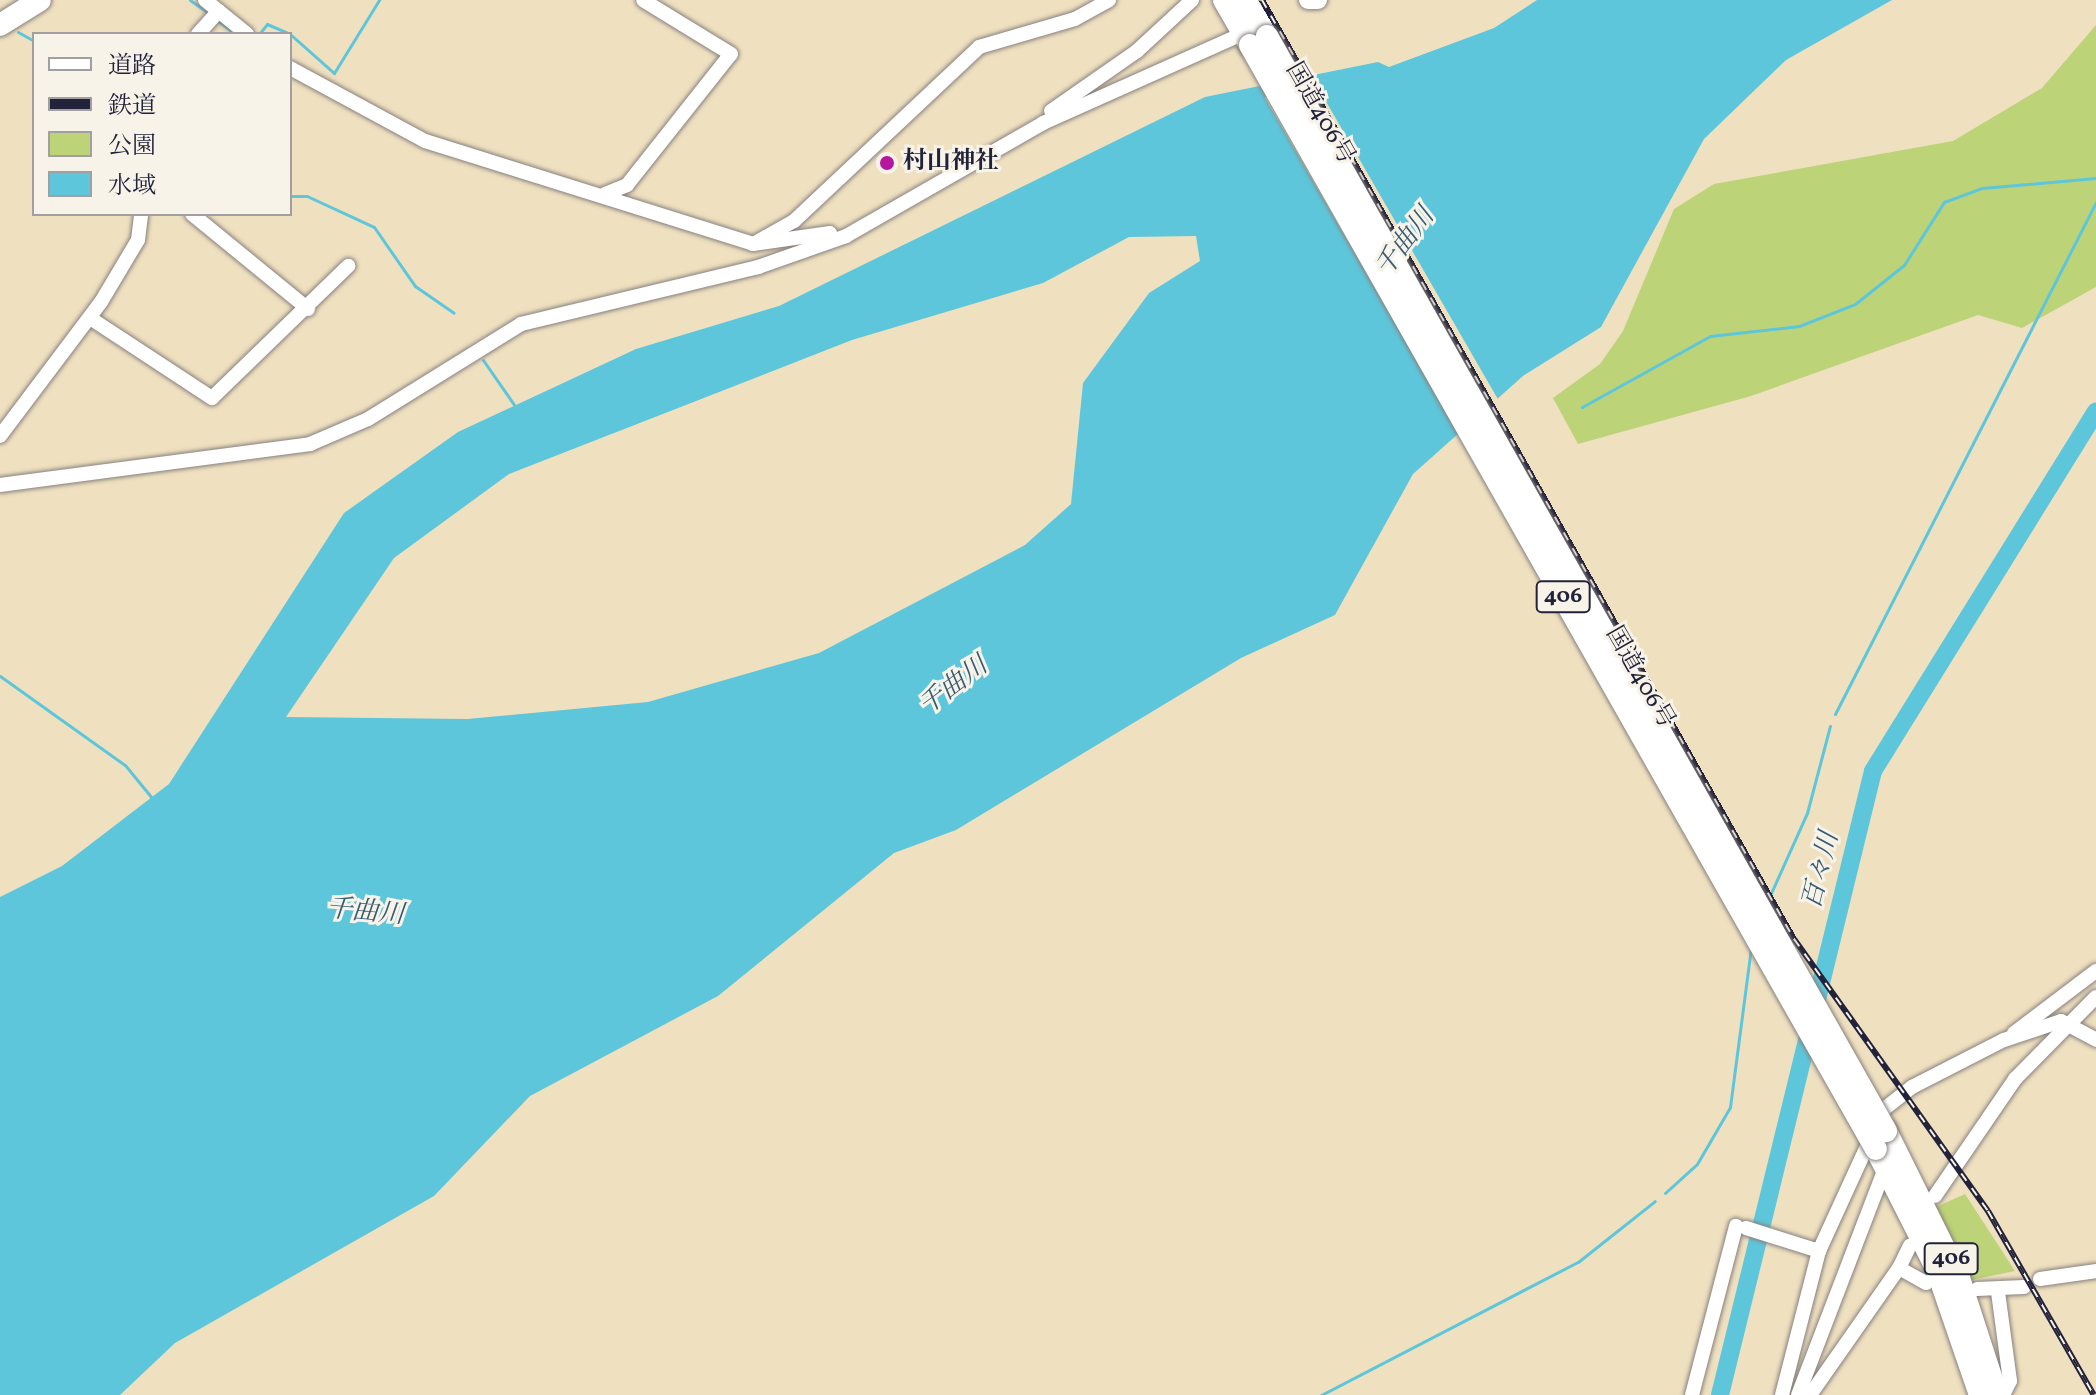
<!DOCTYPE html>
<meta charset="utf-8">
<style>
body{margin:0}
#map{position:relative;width:2096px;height:1395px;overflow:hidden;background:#efe0c0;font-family:Vollkorn,"Noto Serif JP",serif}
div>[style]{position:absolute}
.green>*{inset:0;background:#bdd377}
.water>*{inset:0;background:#5ec6db}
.pier>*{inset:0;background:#efe0c0;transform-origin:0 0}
.stream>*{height:3px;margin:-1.5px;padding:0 1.5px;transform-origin:1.5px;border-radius:1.5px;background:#5ec6db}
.river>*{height:18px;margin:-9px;padding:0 9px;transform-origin:9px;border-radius:9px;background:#5ec6db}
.roads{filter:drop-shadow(0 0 2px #88817e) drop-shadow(0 0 2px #88817e)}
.minor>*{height:14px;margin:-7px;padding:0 7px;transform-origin:7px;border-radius:7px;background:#fff}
.major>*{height:18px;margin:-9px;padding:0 9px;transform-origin:9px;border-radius:9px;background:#fff}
.highway>*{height:22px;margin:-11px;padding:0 11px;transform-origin:11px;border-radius:11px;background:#fff}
.rail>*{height:6px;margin-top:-3px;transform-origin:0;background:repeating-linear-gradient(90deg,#f7f3e8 0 9px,#22223b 0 18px);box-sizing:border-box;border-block:2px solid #22223b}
.bridges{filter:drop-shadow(0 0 2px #88817e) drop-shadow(0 0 2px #88817e)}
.highway-bridge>*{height:22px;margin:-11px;padding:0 11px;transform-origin:11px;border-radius:11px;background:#fff}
.dots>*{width:22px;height:22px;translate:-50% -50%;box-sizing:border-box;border:4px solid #f7f3e8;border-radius:50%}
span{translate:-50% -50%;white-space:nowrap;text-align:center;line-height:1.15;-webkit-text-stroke:6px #f7f3e8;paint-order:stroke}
.shield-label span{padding:2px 6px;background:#f7f3e8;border:2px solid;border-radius:6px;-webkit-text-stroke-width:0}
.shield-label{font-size:22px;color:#22223b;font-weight:700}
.street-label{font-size:24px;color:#22223b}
.poi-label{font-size:24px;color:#22223b;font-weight:700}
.left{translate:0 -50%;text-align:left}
.water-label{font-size:26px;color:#375b73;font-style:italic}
.legend{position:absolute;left:32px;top:32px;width:260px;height:184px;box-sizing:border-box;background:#f7f3e8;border:2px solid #a29fa3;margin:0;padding:10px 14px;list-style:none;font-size:24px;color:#22223b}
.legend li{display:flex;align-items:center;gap:16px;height:40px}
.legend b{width:40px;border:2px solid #a29fa3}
</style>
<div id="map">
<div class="green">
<i style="clip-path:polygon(2096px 25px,2096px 287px,2022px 328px,1978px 315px,1751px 396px,1578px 444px,1553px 398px,1600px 364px,1623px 331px,1674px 209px,1714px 184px,1953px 141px,2042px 88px)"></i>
<i style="clip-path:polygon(1965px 1194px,2015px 1271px,1971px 1280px,1936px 1207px)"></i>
</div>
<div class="water">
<i style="clip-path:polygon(evenodd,1537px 0,1892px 0,1786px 60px,1704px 139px,1601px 327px,1523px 376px,1413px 474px,1335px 615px,1241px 658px,956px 830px,894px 853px,718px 996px,530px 1096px,434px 1196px,175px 1343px,120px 1395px,0 1395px,0 897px,62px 866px,169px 784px,344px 513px,458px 432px,636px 349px,779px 306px,1205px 97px,1378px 62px,1389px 67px,1494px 28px,1537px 0,1129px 237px,1196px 236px,1200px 261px,1149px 293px,1083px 383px,1071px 504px,1025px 545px,819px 653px,648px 702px,468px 719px,286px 717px,394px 558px,509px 474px,852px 340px,1043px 283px,1129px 237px)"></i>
</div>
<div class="pier">
<i style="left:1309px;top:72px;width:382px;height:51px;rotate:60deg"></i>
</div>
<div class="stream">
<i style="left:190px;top:0;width:24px;rotate:35deg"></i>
<i style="left:216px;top:19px;width:24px;rotate:38deg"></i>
<i style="left:18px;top:32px;width:18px;rotate:29deg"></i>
<i style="left:259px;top:34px;width:13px;rotate:-51deg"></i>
<i style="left:267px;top:24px;width:25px;rotate:23deg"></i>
<i style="left:290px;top:34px;width:59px;rotate:41.6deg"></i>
<i style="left:334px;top:73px;width:86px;rotate:-58.3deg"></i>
<i style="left:290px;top:196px;width:17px"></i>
<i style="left:307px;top:196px;width:74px;rotate:24.8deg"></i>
<i style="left:374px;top:227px;width:72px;rotate:55.2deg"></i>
<i style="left:415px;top:286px;width:47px;rotate:34.7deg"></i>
<i style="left:483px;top:360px;width:56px;rotate:55.2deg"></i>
<i style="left:1582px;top:407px;width:146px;rotate:-29deg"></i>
<i style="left:1710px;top:336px;width:90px;rotate:-6.4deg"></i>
<i style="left:1799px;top:326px;width:60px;rotate:-21.4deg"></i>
<i style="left:1855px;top:304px;width:63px;rotate:-38.5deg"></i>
<i style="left:1904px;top:265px;width:75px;rotate:-57.6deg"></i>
<i style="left:1944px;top:202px;width:40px;rotate:-20.2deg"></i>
<i style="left:1982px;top:188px;width:114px;rotate:-5deg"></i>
<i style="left:0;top:676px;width:153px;rotate:35.5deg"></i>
<i style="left:125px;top:765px;width:43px;rotate:50.7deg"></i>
<i style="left:1835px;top:714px;width:575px;rotate:-62.99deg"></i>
<i style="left:1767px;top:902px;width:98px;rotate:-65.8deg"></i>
<i style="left:1807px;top:813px;width:90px;rotate:-75.2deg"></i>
<i style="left:1665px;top:1193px;width:43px;rotate:-42.2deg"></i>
<i style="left:1697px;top:1164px;width:66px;rotate:-59.9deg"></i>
<i style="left:1730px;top:1107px;width:161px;rotate:-82.5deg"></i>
<i style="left:1321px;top:1395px;width:289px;rotate:-27.4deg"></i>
<i style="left:1578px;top:1262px;width:98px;rotate:-38.4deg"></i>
</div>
<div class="river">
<i style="left:1720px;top:1395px;width:642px;rotate:-76.22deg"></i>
<i style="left:1873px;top:771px;width:423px;rotate:-58.2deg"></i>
</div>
<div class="roads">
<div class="minor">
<i style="left:205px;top:0;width:54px;rotate:39deg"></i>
<i style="left:198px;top:34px;width:31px;rotate:-48deg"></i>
<i style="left:290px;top:68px;width:153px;rotate:28.4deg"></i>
<i style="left:425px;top:141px;width:344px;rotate:17.4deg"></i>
<i style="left:1051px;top:111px;width:105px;rotate:-34.9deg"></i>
<i style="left:1137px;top:51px;width:75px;rotate:-42.8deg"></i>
<i style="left:605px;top:194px;width:24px;rotate:-22deg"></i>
<i style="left:627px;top:185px;width:167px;rotate:-51.6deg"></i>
<i style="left:731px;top:54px;width:103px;rotate:-148.5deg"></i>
<i style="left:192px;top:214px;width:150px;rotate:39.3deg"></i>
<i style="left:830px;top:233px;width:78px;rotate:171.9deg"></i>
<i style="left:753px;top:244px;width:47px;rotate:-29.3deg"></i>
<i style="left:794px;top:221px;width:254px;rotate:-43.2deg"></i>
<i style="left:979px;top:47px;width:100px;rotate:-16.3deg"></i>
<i style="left:1075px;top:19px;width:39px;rotate:-29deg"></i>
<i style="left:90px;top:318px;width:146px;rotate:33.3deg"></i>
<i style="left:212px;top:398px;width:190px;rotate:-44.1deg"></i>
<i style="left:0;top:436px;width:168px;rotate:-53deg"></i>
<i style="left:101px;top:302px;width:72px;rotate:-59.2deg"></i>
<i style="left:138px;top:240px;width:26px;rotate:-83deg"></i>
<i style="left:0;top:485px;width:313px;rotate:-7.5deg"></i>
<i style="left:310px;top:444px;width:63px;rotate:-23.3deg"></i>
<i style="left:368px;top:419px;width:180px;rotate:-31.8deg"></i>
<i style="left:521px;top:324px;width:244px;rotate:-13.5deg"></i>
<i style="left:758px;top:267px;width:93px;rotate:-19.4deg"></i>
<i style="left:846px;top:236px;width:227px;rotate:-29.8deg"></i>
<i style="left:1043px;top:123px;width:220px;rotate:-24.1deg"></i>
<i style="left:2014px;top:1033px;width:103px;rotate:-37.1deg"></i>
<i style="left:1935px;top:1196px;width:142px;rotate:-55.6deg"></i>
<i style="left:2015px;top:1079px;width:115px;rotate:-45.4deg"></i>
<i style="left:1746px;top:1228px;width:77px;rotate:17.5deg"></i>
<i style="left:1899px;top:1268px;width:25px;rotate:-64deg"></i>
<i style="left:2040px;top:1279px;width:57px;rotate:-8.1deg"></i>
<i style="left:1977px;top:1289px;width:47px;rotate:-2.4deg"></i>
<i style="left:1998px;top:1292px;width:90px;rotate:82.3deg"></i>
<i style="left:2010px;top:1381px;width:16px;rotate:117deg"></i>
<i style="left:1692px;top:1395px;width:175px;rotate:-75.4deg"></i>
<i style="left:1782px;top:1395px;width:149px;rotate:-75.6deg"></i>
<i style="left:1819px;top:1251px;width:156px;rotate:-65.4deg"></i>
<i style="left:1884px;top:1109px;width:36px;rotate:-38deg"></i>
<i style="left:1912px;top:1087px;width:103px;rotate:-27.1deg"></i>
<i style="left:2004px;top:1040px;width:60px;rotate:-18.4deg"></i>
<i style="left:2061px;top:1021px;width:40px;rotate:28deg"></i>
<i style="left:1798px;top:1395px;width:245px;rotate:-69deg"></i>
<i style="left:1810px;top:1395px;width:155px;rotate:-55deg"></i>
<i style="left:1899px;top:1268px;width:31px;rotate:29deg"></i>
</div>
<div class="major">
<i style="left:1308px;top:0;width:10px"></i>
</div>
<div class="highway">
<i style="left:1224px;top:0;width:52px;rotate:60deg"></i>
<i style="left:1245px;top:0;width:42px;rotate:58.6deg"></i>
<i style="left:0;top:25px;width:47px;rotate:-32deg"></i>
<i style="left:1886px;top:1131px;width:164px;rotate:63.6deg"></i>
<i style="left:1959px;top:1278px;width:123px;rotate:72deg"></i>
<i style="left:1876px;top:1149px;width:136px;rotate:63.2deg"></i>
<i style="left:1937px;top:1270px;width:132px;rotate:71deg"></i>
</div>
</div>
<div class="rail">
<i style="left:1262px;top:0;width:1079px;rotate:60.47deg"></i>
<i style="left:1794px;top:939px;width:334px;rotate:54.5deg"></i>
<i style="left:1988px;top:1211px;width:212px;rotate:60.1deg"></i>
</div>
<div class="bridges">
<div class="highway-bridge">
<i style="left:1267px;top:36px;width:1258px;rotate:60.52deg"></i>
<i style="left:1250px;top:45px;width:1269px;rotate:60.45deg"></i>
</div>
</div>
<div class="dots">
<i style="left:887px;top:163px;background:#b5179e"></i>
</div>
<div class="shield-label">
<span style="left:1563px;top:597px">406</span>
<span style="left:1951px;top:1259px">406</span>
</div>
<div class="street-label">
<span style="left:1319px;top:114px;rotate:60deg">国道406号</span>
<span style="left:1639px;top:678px;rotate:60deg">国道406号</span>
</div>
<div class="poi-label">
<span class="left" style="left:903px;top:163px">村山神社</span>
</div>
<div class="water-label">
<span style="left:1406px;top:243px;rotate:-53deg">千曲川</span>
<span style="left:954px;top:687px;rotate:-37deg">千曲川</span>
<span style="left:1822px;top:871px;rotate:-76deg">百々川</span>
<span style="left:365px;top:913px;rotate:5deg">千曲川</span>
</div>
<ul class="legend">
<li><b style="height:10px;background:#fff"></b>道路</li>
<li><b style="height:10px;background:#22223b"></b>鉄道</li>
<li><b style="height:22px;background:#bdd377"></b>公園</li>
<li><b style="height:22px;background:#5ec6db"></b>水域</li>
</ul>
</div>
